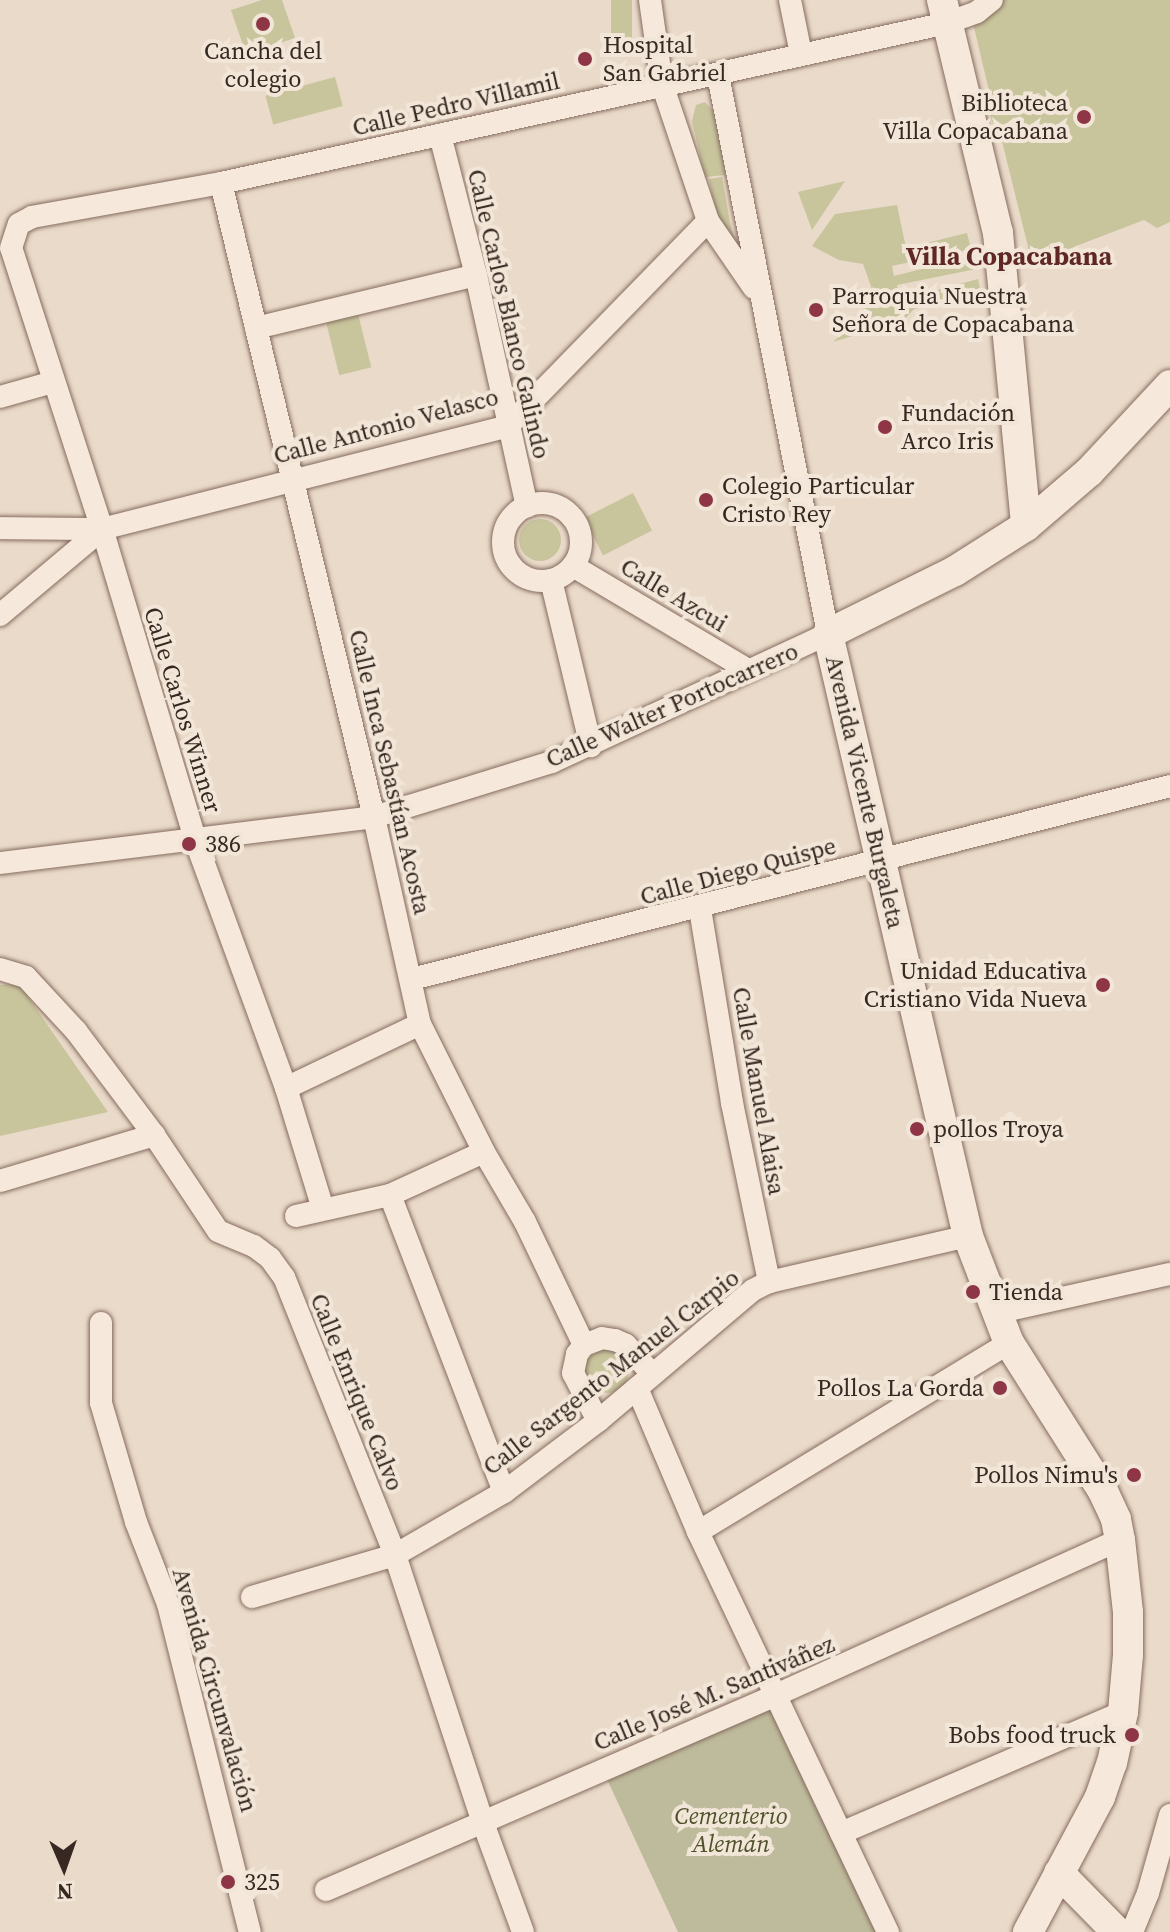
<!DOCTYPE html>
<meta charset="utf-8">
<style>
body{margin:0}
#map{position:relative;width:1170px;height:1932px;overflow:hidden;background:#eadac9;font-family:"Source Serif 4",serif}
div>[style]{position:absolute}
.green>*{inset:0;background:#c8c59d;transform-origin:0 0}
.round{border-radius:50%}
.cemetery>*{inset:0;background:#bebb9c}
.roads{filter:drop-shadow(0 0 2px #856c5f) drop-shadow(0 0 2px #856c5f)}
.minor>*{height:22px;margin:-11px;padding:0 11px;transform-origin:11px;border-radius:11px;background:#f6e9db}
.minor>.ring{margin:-11px;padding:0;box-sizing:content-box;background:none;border:22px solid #f6e9db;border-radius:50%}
.secondary>*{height:30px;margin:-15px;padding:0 15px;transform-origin:15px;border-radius:15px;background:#f6e9db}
.dots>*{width:22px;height:22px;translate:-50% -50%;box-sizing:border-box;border:4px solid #f2e6d8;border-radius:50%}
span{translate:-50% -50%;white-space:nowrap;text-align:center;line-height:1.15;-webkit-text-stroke:8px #f2e6d8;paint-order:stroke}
.poi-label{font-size:24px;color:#372821}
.left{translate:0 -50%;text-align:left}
.right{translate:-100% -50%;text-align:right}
.street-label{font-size:24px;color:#372821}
.park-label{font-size:24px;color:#4e512a;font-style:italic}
.neighbourhood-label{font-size:26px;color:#5f2725;font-weight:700}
.north{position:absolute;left:24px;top:1828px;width:80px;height:80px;-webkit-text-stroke:6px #f2e6d8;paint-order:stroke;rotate:178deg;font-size:22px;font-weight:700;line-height:32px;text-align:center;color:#372821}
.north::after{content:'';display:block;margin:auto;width:28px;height:36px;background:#372821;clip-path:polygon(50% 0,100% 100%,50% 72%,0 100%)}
</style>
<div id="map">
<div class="green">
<i style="clip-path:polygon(262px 0,282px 0,295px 38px,246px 54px,231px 10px)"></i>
<i style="left:611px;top:0;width:21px;height:50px"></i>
<i style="clip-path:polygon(999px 0,1170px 0,1170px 222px,1157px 228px,1144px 220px,1032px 263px,999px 129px,995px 130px,983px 94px,989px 91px,973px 23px)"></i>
<i style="left:335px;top:77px;width:30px;height:72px;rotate:75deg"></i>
<i style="clip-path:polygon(705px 102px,715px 113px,726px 175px,705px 177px,692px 121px,696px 105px)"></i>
<i style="clip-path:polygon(722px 177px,730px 223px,741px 261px,718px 225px,709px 179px)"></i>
<i style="clip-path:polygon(845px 181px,812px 230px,798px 192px)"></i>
<i style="clip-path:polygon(897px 205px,906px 248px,967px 233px,971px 249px,892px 266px,894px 276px,973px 256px,976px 269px,897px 285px,900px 300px,978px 279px,981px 293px,914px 309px,904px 320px,833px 342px,859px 319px,873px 292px,863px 264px,839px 260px,812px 246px,835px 214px)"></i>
<i style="left:358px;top:314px;width:55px;height:33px;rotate:76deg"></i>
<i style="left:633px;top:493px;width:42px;height:55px;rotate:63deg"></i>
<i class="round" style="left:519px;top:519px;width:42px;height:42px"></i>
<i style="clip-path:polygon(19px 984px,108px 1112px,0 1136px,0 985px)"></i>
<i class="round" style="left:585px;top:1349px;width:44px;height:44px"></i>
</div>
<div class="cemetery">
<i style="clip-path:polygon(770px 1700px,880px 1932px,678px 1932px,605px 1775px)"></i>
</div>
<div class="roads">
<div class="minor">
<i style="left:650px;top:0;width:85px;rotate:81.9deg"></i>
<i style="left:662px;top:84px;width:145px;rotate:71.4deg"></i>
<i style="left:708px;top:221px;width:81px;rotate:55.5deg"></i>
<i style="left:790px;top:0;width:55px;rotate:78.5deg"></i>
<i style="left:440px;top:135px;width:145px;rotate:75.6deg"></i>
<i style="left:476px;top:275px;width:237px;rotate:77.6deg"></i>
<i style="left:221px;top:183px;width:652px;rotate:76.43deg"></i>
<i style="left:374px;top:817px;width:212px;rotate:77.5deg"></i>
<i style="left:420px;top:1024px;width:143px;rotate:63.4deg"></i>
<i style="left:484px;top:1152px;width:81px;rotate:59.6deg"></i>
<i style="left:525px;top:1222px;width:136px;rotate:64.4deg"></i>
<i style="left:256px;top:328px;width:226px;rotate:-13.5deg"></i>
<i style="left:0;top:397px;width:55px;rotate:-15.8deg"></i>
<i class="ring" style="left:503px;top:503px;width:56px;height:56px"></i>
<i style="left:0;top:528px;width:102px;rotate:0.6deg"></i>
<i style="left:102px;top:529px;width:419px;rotate:-14.2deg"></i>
<i style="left:508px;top:426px;width:286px;rotate:-45.7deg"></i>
<i style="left:573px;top:566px;width:204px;rotate:30.7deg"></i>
<i style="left:551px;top:580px;width:171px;rotate:76.5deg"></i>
<i style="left:0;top:615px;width:133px;rotate:-40.1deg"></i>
<i style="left:0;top:863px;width:377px;rotate:-7deg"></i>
<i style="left:374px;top:817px;width:186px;rotate:-17.2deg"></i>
<i style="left:552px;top:762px;width:304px;rotate:-24.9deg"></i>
<i style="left:828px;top:634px;width:570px;rotate:-101.13deg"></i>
<i style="left:700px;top:909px;width:197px;rotate:80.6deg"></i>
<i style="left:732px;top:1103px;width:183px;rotate:78.3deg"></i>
<i style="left:0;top:969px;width:27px;rotate:17deg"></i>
<i style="left:26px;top:977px;width:74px;rotate:47.2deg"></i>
<i style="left:76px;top:1031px;width:130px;rotate:53.1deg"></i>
<i style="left:154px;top:1135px;width:115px;rotate:56.3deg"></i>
<i style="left:218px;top:1231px;width:39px;rotate:23deg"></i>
<i style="left:254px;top:1246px;width:20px;rotate:37deg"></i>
<i style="left:270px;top:1258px;width:24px;rotate:54deg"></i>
<i style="left:284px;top:1277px;width:299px;rotate:68.2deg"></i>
<i style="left:395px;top:1555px;width:279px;rotate:71.8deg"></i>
<i style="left:482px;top:1820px;width:119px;rotate:69.9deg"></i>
<i style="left:412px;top:979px;width:782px;rotate:-14.28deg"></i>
<i style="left:286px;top:1088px;width:148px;rotate:-25.5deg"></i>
<i style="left:0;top:1181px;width:161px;rotate:-16.6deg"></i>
<i style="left:390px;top:1195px;width:318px;rotate:69deg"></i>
<i style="left:323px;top:1209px;width:127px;rotate:-107deg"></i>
<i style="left:286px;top:1088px;width:262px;rotate:-110.1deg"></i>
<i style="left:196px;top:842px;width:327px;rotate:-106.7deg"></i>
<i style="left:102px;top:529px;width:295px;rotate:-107.9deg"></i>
<i style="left:11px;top:248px;width:25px;rotate:-72deg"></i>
<i style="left:19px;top:224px;width:15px;rotate:-28deg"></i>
<i style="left:32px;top:217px;width:192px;rotate:-10.2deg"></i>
<i style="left:221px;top:183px;width:743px;rotate:-12.43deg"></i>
<i style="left:947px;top:23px;width:32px;rotate:-20deg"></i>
<i style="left:977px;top:12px;width:19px;rotate:-39deg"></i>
<i style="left:296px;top:1216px;width:96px;rotate:-12.6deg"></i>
<i style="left:390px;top:1195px;width:103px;rotate:-24.6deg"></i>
<i style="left:995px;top:1313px;width:179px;rotate:-12.6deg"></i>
<i style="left:101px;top:1323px;width:80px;rotate:90deg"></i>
<i style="left:101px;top:1403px;width:124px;rotate:73.6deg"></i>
<i style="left:136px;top:1522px;width:88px;rotate:68.7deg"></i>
<i style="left:168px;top:1604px;width:338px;rotate:76deg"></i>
<i style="left:637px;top:1388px;width:156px;rotate:67deg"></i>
<i style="left:698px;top:1532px;width:443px;rotate:64.6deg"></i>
<i style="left:598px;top:1421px;width:54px;rotate:-117.5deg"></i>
<i style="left:573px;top:1373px;width:19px;rotate:-78deg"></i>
<i style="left:577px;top:1354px;width:11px;rotate:-52deg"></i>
<i style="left:584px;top:1345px;width:19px;rotate:-21deg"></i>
<i style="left:602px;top:1338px;width:13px;rotate:9deg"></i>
<i style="left:615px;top:1340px;width:12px;rotate:24deg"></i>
<i style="left:626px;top:1345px;width:39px;rotate:48deg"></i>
<i style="left:698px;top:1532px;width:364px;rotate:-31.3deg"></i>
<i style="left:252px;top:1597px;width:149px;rotate:-16.4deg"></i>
<i style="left:395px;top:1555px;width:126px;rotate:-30deg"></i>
<i style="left:504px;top:1492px;width:118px;rotate:-37.1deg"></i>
<i style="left:598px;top:1421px;width:203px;rotate:-40.2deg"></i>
<i style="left:753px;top:1290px;width:18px;rotate:-27deg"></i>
<i style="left:769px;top:1282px;width:204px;rotate:-13deg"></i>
<i style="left:841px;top:1833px;width:307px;rotate:-23.2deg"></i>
<i style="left:326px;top:1890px;width:490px;rotate:-23.4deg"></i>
<i style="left:776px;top:1695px;width:377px;rotate:-24.3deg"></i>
<i style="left:1132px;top:1932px;width:42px;rotate:-67.7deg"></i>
<i style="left:1148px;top:1893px;width:81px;rotate:-74.2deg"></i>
</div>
<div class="secondary">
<i style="left:942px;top:0;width:240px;rotate:76.5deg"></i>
<i style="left:998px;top:233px;width:294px;rotate:84.5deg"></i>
<i style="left:1059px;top:1873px;width:83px;rotate:45.5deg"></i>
<i style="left:1028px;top:1932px;width:153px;rotate:-61.9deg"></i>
<i style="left:1100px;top:1797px;width:36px;rotate:-71deg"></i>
<i style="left:1112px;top:1763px;width:52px;rotate:-77.8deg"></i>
<i style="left:1123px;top:1712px;width:57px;rotate:-85deg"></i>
<i style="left:1128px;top:1655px;width:43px;rotate:-90deg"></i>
<i style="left:1128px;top:1612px;width:72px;rotate:-96.3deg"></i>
<i style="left:1120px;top:1540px;width:21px;rotate:-101deg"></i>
<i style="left:1116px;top:1519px;width:31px;rotate:-115deg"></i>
<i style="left:1103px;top:1491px;width:175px;rotate:-122.4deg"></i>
<i style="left:1009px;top:1343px;width:115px;rotate:-111deg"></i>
<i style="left:968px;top:1236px;width:618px;rotate:-103.09deg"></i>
<i style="left:828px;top:634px;width:142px;rotate:-26.4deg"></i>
<i style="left:955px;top:571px;width:84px;rotate:-32.4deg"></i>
<i style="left:1026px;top:526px;width:83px;rotate:-40.6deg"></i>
<i style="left:1089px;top:472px;width:119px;rotate:-47deg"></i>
</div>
</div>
<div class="dots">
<i style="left:263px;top:24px;background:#8e3546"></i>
<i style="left:585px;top:59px;background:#8e3546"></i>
<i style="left:1084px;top:117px;background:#8e3546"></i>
<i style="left:816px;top:310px;background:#8e3546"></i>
<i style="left:885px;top:427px;background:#8e3546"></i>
<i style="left:706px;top:500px;background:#8e3546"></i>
<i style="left:189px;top:844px;background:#8e3546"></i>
<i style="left:1103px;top:985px;background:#8e3546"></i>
<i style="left:917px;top:1129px;background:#8e3546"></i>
<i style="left:973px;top:1292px;background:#8e3546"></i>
<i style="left:1000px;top:1388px;background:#8e3546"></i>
<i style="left:1134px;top:1475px;background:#8e3546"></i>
<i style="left:1132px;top:1735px;background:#8e3546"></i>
<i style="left:228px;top:1882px;background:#8e3546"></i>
</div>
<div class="poi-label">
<span class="left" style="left:603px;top:59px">Hospital<br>San Gabriel</span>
<span style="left:263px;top:65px">Cancha del<br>colegio</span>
<span class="right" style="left:1068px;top:117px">Biblioteca<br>Villa Copacabana</span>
<span class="left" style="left:832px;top:310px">Parroquia Nuestra<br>Señora de Copacabana</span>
<span class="left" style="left:901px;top:427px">Fundación<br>Arco Iris</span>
<span class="left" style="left:722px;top:500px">Colegio Particular<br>Cristo Rey</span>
<span class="left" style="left:205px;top:844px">386</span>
<span class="right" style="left:1087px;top:985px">Unidad Educativa<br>Cristiano Vida Nueva</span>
<span class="left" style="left:933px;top:1129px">pollos Troya</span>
<span class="left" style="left:989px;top:1292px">Tienda</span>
<span class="right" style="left:984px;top:1388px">Pollos La Gorda</span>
<span class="right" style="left:1118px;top:1475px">Pollos Nimu's</span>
<span class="right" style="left:1116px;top:1735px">Bobs food truck</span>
<span class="left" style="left:244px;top:1882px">325</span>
</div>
<div class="street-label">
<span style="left:456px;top:104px;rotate:-13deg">Calle Pedro Villamil</span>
<span style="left:509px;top:314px;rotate:77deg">Calle Carlos Blanco Galindo</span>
<span style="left:386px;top:426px;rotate:-15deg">Calle Antonio Velasco</span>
<span style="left:674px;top:595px;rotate:31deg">Calle Azcui</span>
<span style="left:672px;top:705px;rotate:-24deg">Calle Walter Portocarrero</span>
<span style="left:183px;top:710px;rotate:73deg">Calle Carlos Winner</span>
<span style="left:390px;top:772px;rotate:77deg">Calle Inca Sebastían Acosta</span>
<span style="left:865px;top:792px;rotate:77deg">Avenida Vicente Burgaleta</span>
<span style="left:738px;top:871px;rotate:-15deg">Calle Diego Quispe</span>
<span style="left:759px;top:1091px;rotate:80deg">Calle Manuel Alaisa</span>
<span style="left:611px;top:1372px;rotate:-38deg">Calle Sargento Manuel Carpio</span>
<span style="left:357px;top:1392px;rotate:68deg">Calle Enrique Calvo</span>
<span style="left:215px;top:1690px;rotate:74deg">Avenida Circunvalación</span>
<span style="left:714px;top:1693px;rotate:-23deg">Calle José M. Santiváñez</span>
</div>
<div class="park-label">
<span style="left:731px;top:1830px">Cementerio<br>Alemán</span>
</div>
<div class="neighbourhood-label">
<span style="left:1009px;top:257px">Villa Copacabana</span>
</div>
<div class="north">N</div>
</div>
